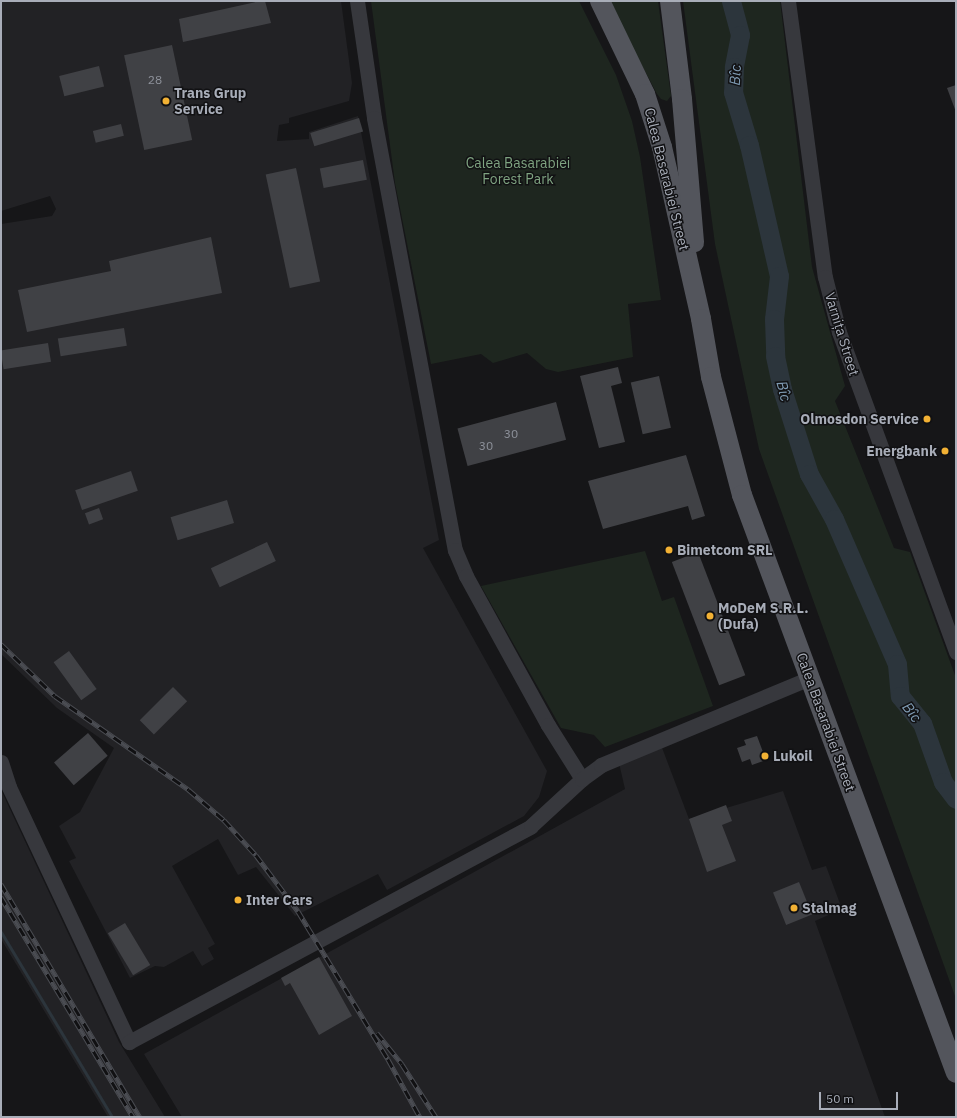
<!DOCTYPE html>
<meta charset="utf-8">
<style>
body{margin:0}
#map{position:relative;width:957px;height:1118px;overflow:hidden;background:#161618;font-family:"IBM Plex Sans",sans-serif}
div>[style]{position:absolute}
.built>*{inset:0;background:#222225}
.green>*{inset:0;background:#1e261f}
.stream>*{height:3px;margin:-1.5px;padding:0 1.5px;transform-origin:1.5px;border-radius:1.5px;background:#2c353c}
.river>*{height:19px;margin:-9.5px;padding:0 9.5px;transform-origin:9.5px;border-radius:9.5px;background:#2c353c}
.building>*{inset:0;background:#404145;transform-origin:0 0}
.minor>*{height:15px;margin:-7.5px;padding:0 7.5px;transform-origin:7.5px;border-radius:7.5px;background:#37383d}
.major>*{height:20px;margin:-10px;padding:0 10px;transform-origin:10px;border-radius:10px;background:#53555c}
.rail>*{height:4.5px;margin-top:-2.25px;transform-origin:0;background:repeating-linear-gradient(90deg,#111113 0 9px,#4a4c52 0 18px);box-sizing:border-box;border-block:1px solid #4a4c52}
.dots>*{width:11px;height:11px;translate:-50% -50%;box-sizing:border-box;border:2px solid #111113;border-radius:50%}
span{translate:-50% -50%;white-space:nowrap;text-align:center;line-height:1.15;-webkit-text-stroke:3px #111113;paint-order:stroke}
.number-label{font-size:12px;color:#8e929b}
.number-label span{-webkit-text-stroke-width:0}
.poi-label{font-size:14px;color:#a8adb8;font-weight:700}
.left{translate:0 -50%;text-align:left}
.right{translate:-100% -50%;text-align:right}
.park-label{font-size:14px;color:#7fa381}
.street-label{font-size:14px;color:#a8adb8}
.water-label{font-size:15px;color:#7f9bb3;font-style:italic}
.frame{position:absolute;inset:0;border:2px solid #a8adb8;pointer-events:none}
.scale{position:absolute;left:819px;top:1092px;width:79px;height:18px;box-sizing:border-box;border:2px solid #a8adb8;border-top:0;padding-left:5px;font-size:12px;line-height:14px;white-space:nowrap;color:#a8adb8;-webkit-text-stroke:3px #111113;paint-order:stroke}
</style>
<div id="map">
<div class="built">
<i style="clip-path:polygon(1px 1px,341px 1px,352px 83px,349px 101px,289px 118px,289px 123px,279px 125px,277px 141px,309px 139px,309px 132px,358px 116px,439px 540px,423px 548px,547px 771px,539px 797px,524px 816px,387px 890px,378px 874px,295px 916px,256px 867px,238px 875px,218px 839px,172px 866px,215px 944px,208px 948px,214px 959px,202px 966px,193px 951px,164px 967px,155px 966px,130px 978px,69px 861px,76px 858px,59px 826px,80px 812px,114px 748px,57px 708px,1px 654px,1px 224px,52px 216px,56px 209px,50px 196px,1px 211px)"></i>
<i style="clip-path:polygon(661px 745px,689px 819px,783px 791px,812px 870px,826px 866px,842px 909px,815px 921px,885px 1117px,182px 1117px,144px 1054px,625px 789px,619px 763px)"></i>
<i style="clip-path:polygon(1px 790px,119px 1042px,165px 1117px,108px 1117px,1px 939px)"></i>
</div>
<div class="green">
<i style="clip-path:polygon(371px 1px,579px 1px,616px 75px,632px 121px,640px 157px,661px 300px,628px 304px,633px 357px,558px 372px,546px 369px,527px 353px,493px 363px,481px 354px,431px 364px,395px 183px)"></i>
<i style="clip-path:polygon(608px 1px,658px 1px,671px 96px,667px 101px,661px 99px,657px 94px)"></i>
<i style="clip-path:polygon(683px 1px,780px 1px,812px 267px,845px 386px,835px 401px,894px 548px,910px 552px,956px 678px,956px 999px,759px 449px,715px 244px)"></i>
<i style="clip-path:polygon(645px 551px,662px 601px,674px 597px,713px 706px,605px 747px,594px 735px,561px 728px,481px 586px)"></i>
</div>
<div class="stream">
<i style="left:1px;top:932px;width:216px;rotate:59deg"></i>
</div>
<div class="river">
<i style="left:731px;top:1px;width:35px;rotate:75deg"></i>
<i style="left:740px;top:35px;width:33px;rotate:101deg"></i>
<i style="left:734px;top:67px;width:25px;rotate:92deg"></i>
<i style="left:733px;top:92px;width:55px;rotate:73.2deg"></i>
<i style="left:749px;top:145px;width:134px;rotate:77.1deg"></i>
<i style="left:779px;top:276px;width:43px;rotate:96.6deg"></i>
<i style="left:774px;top:319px;width:37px;rotate:88deg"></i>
<i style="left:775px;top:356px;width:34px;rotate:78deg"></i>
<i style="left:782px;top:389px;width:89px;rotate:72.4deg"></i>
<i style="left:809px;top:474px;width:51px;rotate:60.9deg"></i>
<i style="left:834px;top:519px;width:158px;rotate:66.5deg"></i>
<i style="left:897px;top:664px;width:32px;rotate:85deg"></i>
<i style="left:900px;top:696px;width:35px;rotate:51deg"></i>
<i style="left:922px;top:723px;width:63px;rotate:70.4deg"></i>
<i style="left:943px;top:782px;width:21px;rotate:53deg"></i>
</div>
<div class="building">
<i style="clip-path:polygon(260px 1px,265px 1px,271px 23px,183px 42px,179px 19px)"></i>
<i style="left:172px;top:45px;width:97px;height:49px;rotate:78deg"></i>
<i style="left:99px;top:66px;width:21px;height:41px;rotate:76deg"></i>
<i style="clip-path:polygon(956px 85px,956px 112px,947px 88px)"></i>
<i style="left:359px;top:118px;width:14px;height:51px;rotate:73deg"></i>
<i style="left:121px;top:124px;width:12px;height:29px;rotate:76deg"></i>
<i style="left:363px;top:160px;width:20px;height:44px;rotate:79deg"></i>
<i style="left:296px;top:168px;width:116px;height:31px;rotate:78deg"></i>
<i style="clip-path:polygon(211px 237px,222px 293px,27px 332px,18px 290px,111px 271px,109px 261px)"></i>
<i style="left:124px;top:328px;width:18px;height:67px;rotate:81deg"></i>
<i style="left:48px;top:343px;width:19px;height:48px;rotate:81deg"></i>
<i style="clip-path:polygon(618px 367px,622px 383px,611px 386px,625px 442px,599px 448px,580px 376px)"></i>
<i style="left:659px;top:376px;width:53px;height:29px;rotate:77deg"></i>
<i style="left:556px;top:402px;width:39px;height:102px;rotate:75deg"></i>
<i style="clip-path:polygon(686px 455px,705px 516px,692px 520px,688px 506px,603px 529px,588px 481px)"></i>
<i style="left:131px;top:471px;width:21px;height:59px;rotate:71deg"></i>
<i style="left:227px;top:500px;width:24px;height:59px;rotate:73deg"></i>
<i style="left:99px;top:508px;width:12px;height:15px;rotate:70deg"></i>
<i style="left:267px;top:542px;width:21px;height:62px;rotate:65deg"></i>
<i style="left:698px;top:552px;width:132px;height:28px;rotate:69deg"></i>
<i style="left:69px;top:651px;width:47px;height:19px;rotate:54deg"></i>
<i style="left:173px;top:687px;width:20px;height:47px;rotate:45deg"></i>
<i style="left:88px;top:733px;width:30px;height:45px;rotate:49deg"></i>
<i style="clip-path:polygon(757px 736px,766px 760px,752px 765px,750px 759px,742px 762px,737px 748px,746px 745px,744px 740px)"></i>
<i style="clip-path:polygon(726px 805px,732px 821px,722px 825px,736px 861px,707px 872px,689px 819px)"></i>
<i style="left:799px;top:882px;width:35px;height:28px;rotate:68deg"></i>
<i style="left:125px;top:923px;width:49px;height:20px;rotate:59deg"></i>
<i style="clip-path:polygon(319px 957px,352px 1016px,319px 1035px,290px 983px,285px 986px,281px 978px)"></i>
</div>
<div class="minor">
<i style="left:357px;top:1px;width:118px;rotate:81.7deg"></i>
<i style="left:374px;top:118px;width:440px;rotate:79.4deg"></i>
<i style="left:455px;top:550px;width:28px;rotate:67deg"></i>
<i style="left:466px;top:576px;width:170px;rotate:61.2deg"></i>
<i style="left:548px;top:725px;width:64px;rotate:57.8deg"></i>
<i style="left:788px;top:1px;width:278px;rotate:82.4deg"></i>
<i style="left:825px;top:277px;width:57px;rotate:75.7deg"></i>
<i style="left:839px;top:332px;width:341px;rotate:69.9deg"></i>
<i style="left:1px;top:762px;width:26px;rotate:72deg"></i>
<i style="left:9px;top:787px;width:282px;rotate:64.8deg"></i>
<i style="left:129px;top:1042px;width:456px;rotate:-28.2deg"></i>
<i style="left:531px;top:826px;width:69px;rotate:-42.7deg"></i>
<i style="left:582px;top:779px;width:24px;rotate:-36deg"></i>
<i style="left:601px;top:765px;width:226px;rotate:-22.6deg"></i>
</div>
<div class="major">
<i style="left:600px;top:1px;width:103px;rotate:64.2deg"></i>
<i style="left:645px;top:94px;width:56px;rotate:72.2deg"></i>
<i style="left:662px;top:147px;width:176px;rotate:77.2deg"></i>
<i style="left:701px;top:319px;width:59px;rotate:80.2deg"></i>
<i style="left:711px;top:377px;width:122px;rotate:75.3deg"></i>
<i style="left:742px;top:495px;width:616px;rotate:69.68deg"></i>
<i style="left:670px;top:1px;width:99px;rotate:83deg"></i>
<i style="left:682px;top:99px;width:144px;rotate:85.2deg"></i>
</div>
<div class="rail">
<i style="left:1px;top:644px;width:75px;rotate:43.9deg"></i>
<i style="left:55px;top:696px;width:164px;rotate:35deg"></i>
<i style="left:189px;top:790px;width:46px;rotate:40.6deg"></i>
<i style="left:224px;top:820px;width:47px;rotate:47.6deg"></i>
<i style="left:256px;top:855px;width:70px;rotate:53.1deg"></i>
<i style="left:298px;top:911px;width:173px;rotate:58.7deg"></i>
<i style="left:388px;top:1059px;width:66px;rotate:61.1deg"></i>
<i style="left:1px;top:884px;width:271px;rotate:59.2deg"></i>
<i style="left:1px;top:897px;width:257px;rotate:59deg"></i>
<i style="left:377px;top:1033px;width:40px;rotate:51deg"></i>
<i style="left:402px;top:1064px;width:63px;rotate:57.3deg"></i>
</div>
<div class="dots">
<i style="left:166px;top:101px;background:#f2b134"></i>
<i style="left:927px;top:419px;background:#f2b134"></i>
<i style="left:945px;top:451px;background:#f2b134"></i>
<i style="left:669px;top:550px;background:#f2b134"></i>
<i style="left:710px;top:616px;background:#f2b134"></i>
<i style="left:765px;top:756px;background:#f2b134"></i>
<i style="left:238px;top:900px;background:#f2b134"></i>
<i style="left:794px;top:908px;background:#f2b134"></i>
</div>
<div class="number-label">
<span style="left:155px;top:80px">28</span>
<span style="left:511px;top:434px">30</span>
<span style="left:486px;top:446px">30</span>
</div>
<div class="poi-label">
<span class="left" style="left:174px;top:101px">Trans Grup<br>Service</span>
<span class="right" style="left:919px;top:419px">Olmosdon Service</span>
<span class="right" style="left:937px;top:451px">Energbank</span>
<span class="left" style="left:677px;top:550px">Bimetcom SRL</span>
<span class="left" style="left:718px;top:616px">MoDeM S.R.L.<br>(Dufa)</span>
<span class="left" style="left:773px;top:756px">Lukoil</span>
<span class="left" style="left:246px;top:900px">Inter Cars</span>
<span class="left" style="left:802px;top:908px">Stalmag</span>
</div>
<div class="park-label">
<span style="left:518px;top:171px">Calea Basarabiei<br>Forest Park</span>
</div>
<div class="street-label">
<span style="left:667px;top:179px;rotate:76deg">Calea Basarabiei Street</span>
<span style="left:842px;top:334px;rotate:73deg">Varnița Street</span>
<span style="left:826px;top:722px;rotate:70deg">Calea Basarabiei Street</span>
</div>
<div class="water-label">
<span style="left:735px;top:75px;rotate:-86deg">Bîc</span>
<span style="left:784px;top:391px;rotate:75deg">Bîc</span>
<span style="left:912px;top:712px;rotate:52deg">Bîc</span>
</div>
<div class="frame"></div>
<div class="scale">50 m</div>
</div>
